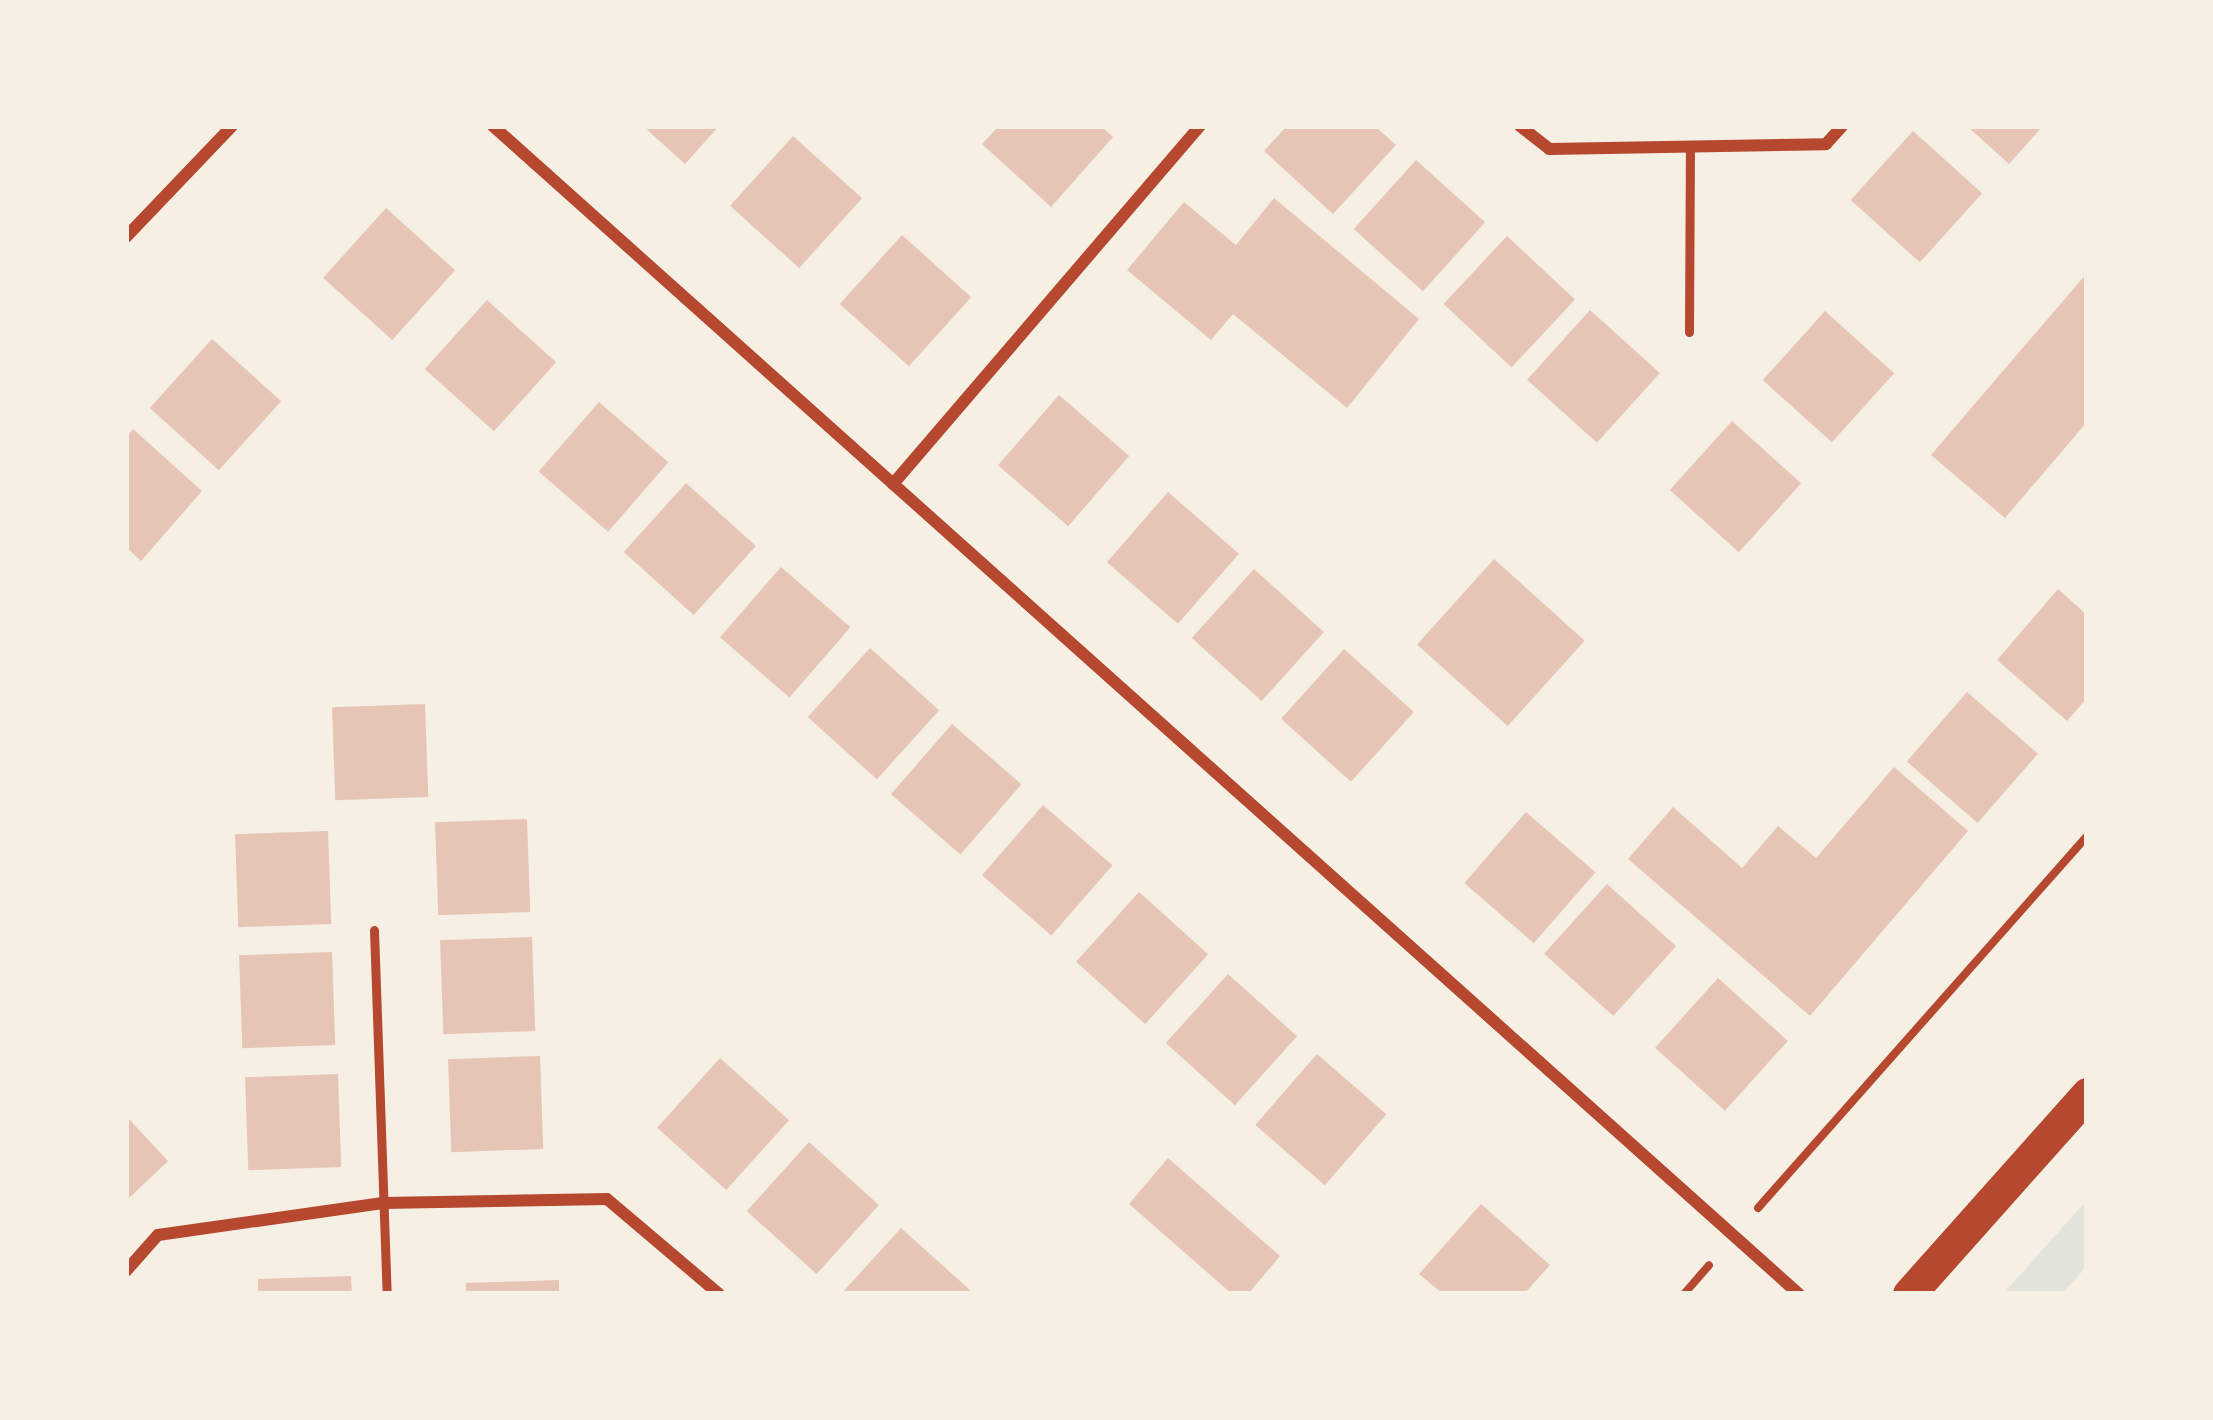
<!DOCTYPE html>
<style>
body{margin:0}
#map{position:relative;width:2213px;height:1420px;overflow:hidden;background:#f6efe4;font-family:Manrope,sans-serif}
div>[style]{position:absolute}
.green>*{inset:0;background:#e2e4dc}
.building>*{inset:0;background:#e6c5b7;transform-origin:0 0}
.path>*{height:8px;margin:-4px;padding:0 4px;transform-origin:4px;border-radius:4px;background:#b5482f}
.service>*{height:9px;margin:-4.5px;padding:0 4.5px;transform-origin:4.5px;border-radius:4.5px;background:#b5482f}
.minor>*{height:12px;margin:-6px;padding:0 6px;transform-origin:6px;border-radius:6px;background:#b5482f}
.trunk>*{height:33px;margin:-16.5px;padding:0 16.5px;transform-origin:16.5px;border-radius:16.5px;background:#b5482f}
span{translate:-50% -50%;white-space:nowrap;text-align:center;line-height:1.15;-webkit-text-stroke:12px #f6efe4;paint-order:stroke}
.frame{position:absolute;inset:0;border:129px solid #f6efe4;pointer-events:none}
</style>
<div id="map">
<div class="green">
<i style="clip-path:polygon(2087px 1200px,2087px 1266px,2062px 1294px,2003px 1294px)"></i>
</div>
<div class="building">
<i style="clip-path:polygon(643px 126px,719px 126px,685px 164px)"></i>
<i style="clip-path:polygon(999px 126px,1101px 126px,1113px 137px,1051px 207px,982px 144px)"></i>
<i style="clip-path:polygon(1287px 126px,1375px 126px,1396px 145px,1333px 214px,1264px 151px)"></i>
<i style="clip-path:polygon(1967px 126px,2043px 126px,2009px 164px)"></i>
<i style="left:1913px;top:131px;width:93px;height:93px;rotate:42deg"></i>
<i style="left:793px;top:136px;width:93px;height:94px;rotate:42deg"></i>
<i style="left:1416px;top:160px;width:93px;height:93px;rotate:42deg"></i>
<i style="clip-path:polygon(1274px 198px,1419px 319px,1347px 408px,1233px 314px,1211px 340px,1127px 270px,1184px 202px,1236px 245px)"></i>
<i style="left:386px;top:208px;width:93px;height:94px;rotate:42deg"></i>
<i style="left:902px;top:235px;width:93px;height:93px;rotate:42deg"></i>
<i style="left:1507px;top:236px;width:93px;height:93px;rotate:43deg"></i>
<i style="clip-path:polygon(2087px 273px,2087px 422px,2005px 518px,1931px 455px)"></i>
<i style="left:487px;top:300px;width:93px;height:93px;rotate:42deg"></i>
<i style="left:1590px;top:310px;width:94px;height:94px;rotate:42deg"></i>
<i style="left:1825px;top:311px;width:93px;height:93px;rotate:42deg"></i>
<i style="left:212px;top:339px;width:93px;height:93px;rotate:42deg"></i>
<i style="left:1059px;top:395px;width:93px;height:93px;rotate:41deg"></i>
<i style="left:599px;top:402px;width:92px;height:92px;rotate:41deg"></i>
<i style="left:1732px;top:421px;width:93px;height:93px;rotate:42deg"></i>
<i style="clip-path:polygon(133px 429px,202px 491px,141px 561px,126px 547px,126px 437px)"></i>
<i style="left:686px;top:483px;width:94px;height:93px;rotate:42deg"></i>
<i style="left:1168px;top:492px;width:94px;height:93px;rotate:41deg"></i>
<i style="left:1494px;top:559px;width:122px;height:115px;rotate:42deg"></i>
<i style="left:781px;top:567px;width:92px;height:93px;rotate:41deg"></i>
<i style="left:1254px;top:569px;width:94px;height:93px;rotate:42deg"></i>
<i style="clip-path:polygon(2058px 589px,2087px 615px,2087px 698px,2067px 721px,1997px 660px)"></i>
<i style="left:870px;top:648px;width:93px;height:93px;rotate:42deg"></i>
<i style="left:1344px;top:649px;width:94px;height:94px;rotate:42deg"></i>
<i style="left:1967px;top:692px;width:94px;height:92px;rotate:41deg"></i>
<i style="left:425px;top:704px;width:93px;height:93px;rotate:88deg"></i>
<i style="left:952px;top:724px;width:92px;height:93px;rotate:41deg"></i>
<i style="clip-path:polygon(1894px 767px,1968px 831px,1810px 1016px,1628px 859px,1673px 807px,1742px 868px,1778px 826px,1816px 858px)"></i>
<i style="left:1043px;top:805px;width:92px;height:93px;rotate:41deg"></i>
<i style="left:1526px;top:812px;width:92px;height:94px;rotate:41deg"></i>
<i style="left:527px;top:819px;width:93px;height:92px;rotate:88deg"></i>
<i style="left:328px;top:831px;width:93px;height:93px;rotate:88deg"></i>
<i style="left:1607px;top:884px;width:93px;height:94px;rotate:42deg"></i>
<i style="left:1139px;top:892px;width:93px;height:94px;rotate:42deg"></i>
<i style="left:532px;top:937px;width:94px;height:92px;rotate:88deg"></i>
<i style="left:332px;top:952px;width:93px;height:93px;rotate:88deg"></i>
<i style="left:1228px;top:974px;width:93px;height:93px;rotate:42deg"></i>
<i style="left:1718px;top:978px;width:94px;height:94px;rotate:42deg"></i>
<i style="left:1317px;top:1054px;width:92px;height:94px;rotate:41deg"></i>
<i style="left:540px;top:1056px;width:93px;height:92px;rotate:88deg"></i>
<i style="left:720px;top:1058px;width:93px;height:94px;rotate:42deg"></i>
<i style="left:338px;top:1074px;width:93px;height:93px;rotate:88deg"></i>
<i style="clip-path:polygon(126px 1116px,168px 1161px,126px 1201px)"></i>
<i style="left:809px;top:1142px;width:94px;height:93px;rotate:42deg"></i>
<i style="clip-path:polygon(1168px 1158px,1280px 1256px,1248px 1294px,1232px 1294px,1129px 1204px)"></i>
<i style="clip-path:polygon(1481px 1204px,1550px 1265px,1524px 1294px,1443px 1294px,1419px 1274px)"></i>
<i style="clip-path:polygon(901px 1228px,970px 1290px,966px 1294px,841px 1294px)"></i>
<i style="clip-path:polygon(351px 1276px,352px 1294px,258px 1294px,258px 1279px)"></i>
<i style="clip-path:polygon(559px 1280px,559px 1294px,466px 1294px,466px 1283px)"></i>
</div>
<div class="path">
<i style="left:1758px;top:1208px;width:497px;rotate:-48.5deg"></i>
<i style="left:1684px;top:1294px;width:38px;rotate:-49deg"></i>
</div>
<div class="service">
<i style="left:1689px;top:332px;width:185px;rotate:-89.7deg"></i>
<i style="left:374px;top:930px;width:364px;rotate:88deg"></i>
</div>
<div class="minor">
<i style="left:493px;top:126px;width:1752px;rotate:41.81deg"></i>
<i style="left:1520px;top:126px;width:37px;rotate:38deg"></i>
<i style="left:1549px;top:149px;width:277px;rotate:-1deg"></i>
<i style="left:1826px;top:144px;width:24px;rotate:-48deg"></i>
<i style="left:126px;top:237px;width:153px;rotate:-46.3deg"></i>
<i style="left:893px;top:484px;width:472px;rotate:-49.4deg"></i>
<i style="left:126px;top:1271px;width:48px;rotate:-48.4deg"></i>
<i style="left:158px;top:1235px;width:227px;rotate:-8.1deg"></i>
<i style="left:383px;top:1203px;width:224px;rotate:-1deg"></i>
<i style="left:607px;top:1199px;width:147px;rotate:40.3deg"></i>
</div>
<div class="trunk">
<i style="left:1909px;top:1294px;width:268px;rotate:-48.3deg"></i>
</div>
<div class="frame"></div>
</div>
